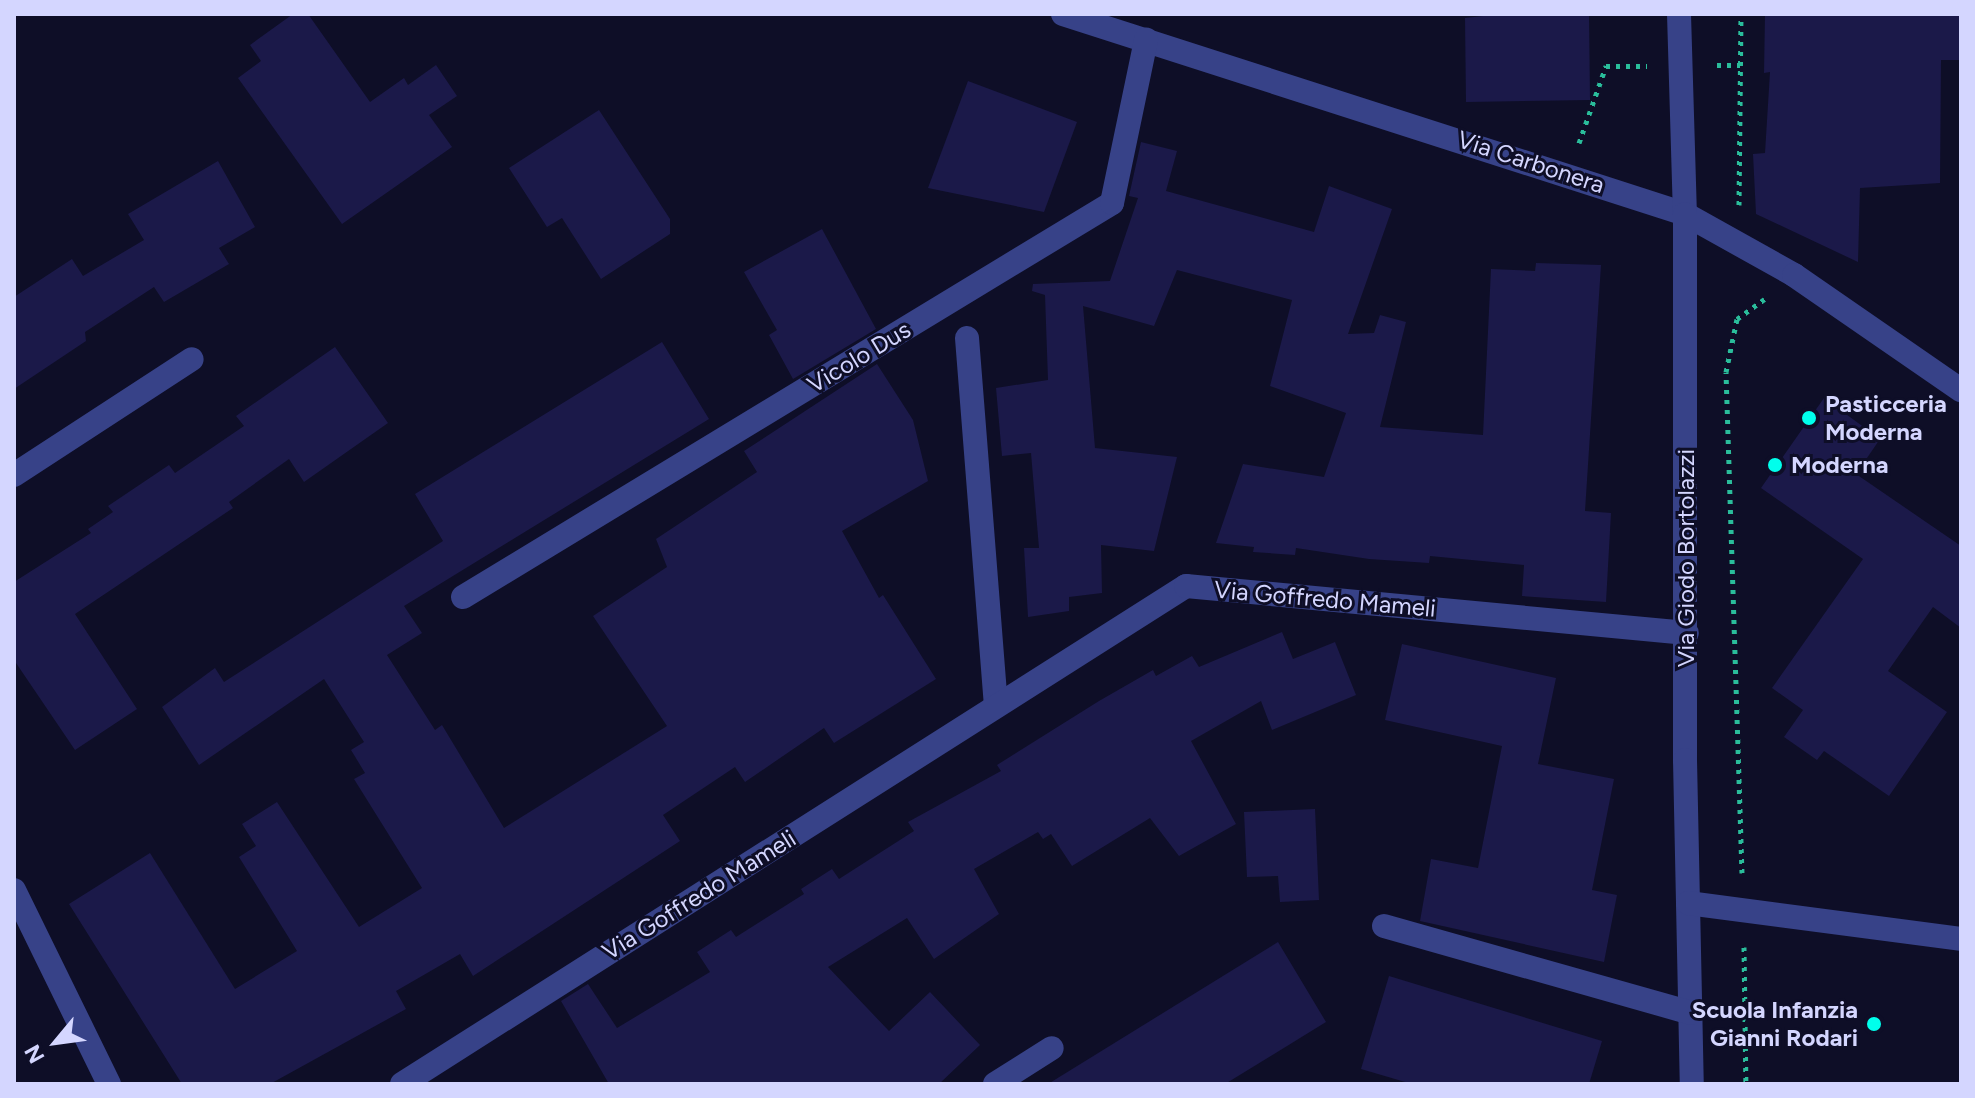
<!DOCTYPE html>
<style>
body{margin:0}
#map{position:relative;width:1975px;height:1098px;overflow:hidden;background:#0e0e27;font-family:Figtree,sans-serif}
div>[style]{position:absolute}
.building>*{inset:0;background:#1b1949}
.path>*{height:5px;margin-top:-2.5px;transform-origin:0;background:repeating-linear-gradient(90deg,#2abd9b 0 4px,transparent 0 10px)}
.minor>*{height:24px;margin:-12px;padding:0 12px;transform-origin:12px;border-radius:12px;background:#374288}
.dots>*{width:22px;height:22px;translate:-50% -50%;box-sizing:border-box;border:4px solid #0e0e27;border-radius:50%}
span{translate:-50% -50%;white-space:nowrap;text-align:center;line-height:1.15;-webkit-text-stroke:6px #0e0e27;paint-order:stroke}
.street-label{font-size:24px;color:#d4d6ff}
.poi-label{font-size:24px;color:#d4d6ff;font-weight:700}
.left{translate:0 -50%;text-align:left}
.right{translate:-100% -50%;text-align:right}
.frame{position:absolute;inset:0;border:16px solid #d4d6ff;pointer-events:none}
.north{position:absolute;left:16px;top:1002px;width:80px;height:80px;-webkit-text-stroke:6px #0e0e27;paint-order:stroke;rotate:241deg;font-size:22px;font-weight:700;line-height:32px;text-align:center;color:#d4d6ff}
.north::after{content:'';display:block;margin:auto;width:28px;height:36px;background:#d4d6ff;clip-path:polygon(50% 0,100% 100%,50% 72%,0 100%)}
</style>
<div id="map">
<div class="building">
<i style="clip-path:polygon(293px 14px,308px 14px,370px 102px,404px 78px,408px 85px,436px 65px,457px 96px,429px 115px,452px 147px,342px 224px,238px 78px,261px 61px,250px 45px)"></i>
<i style="clip-path:polygon(1501px 14px,1589px 14px,1590px 100px,1466px 102px,1465px 18px)"></i>
<i style="clip-path:polygon(1765px 14px,1961px 14px,1961px 60px,1941px 60px,1940px 183px,1860px 188px,1858px 262px,1756px 214px,1753px 154px,1765px 153px,1770px 72px,1764px 73px)"></i>
<i style="clip-path:polygon(968px 81px,1077px 122px,1044px 212px,928px 188px)"></i>
<i style="clip-path:polygon(599px 110px,670px 219px,670px 234px,601px 279px,562px 218px,547px 227px,509px 168px)"></i>
<i style="clip-path:polygon(1141px 142px,1177px 151px,1166px 191px,1314px 232px,1329px 186px,1392px 209px,1348px 334px,1374px 333px,1380px 315px,1406px 322px,1380px 427px,1483px 435px,1491px 269px,1535px 271px,1536px 263px,1601px 265px,1585px 511px,1611px 513px,1606px 602px,1522px 596px,1524px 565px,1430px 556px,1429px 563px,1369px 559px,1296px 548px,1295px 555px,1253px 552px,1254px 547px,1216px 543px,1243px 464px,1324px 477px,1346px 413px,1270px 386px,1292px 300px,1177px 270px,1154px 326px,1083px 306px,1095px 448px,1177px 457px,1154px 551px,1101px 545px,1102px 593px,1069px 597px,1069px 611px,1028px 617px,1024px 548px,1039px 548px,1031px 453px,1002px 456px,996px 388px,1048px 380px,1045px 295px,1032px 291px,1033px 284px,1110px 281px,1138px 198px,1129px 196px)"></i>
<i style="clip-path:polygon(218px 161px,255px 227px,219px 248px,229px 264px,164px 302px,154px 287px,85px 332px,86px 341px,14px 389px,14px 297px,72px 259px,83px 276px,144px 240px,128px 214px)"></i>
<i style="clip-path:polygon(822px 229px,876px 329px,793px 379px,769px 335px,777px 330px,744px 272px)"></i>
<i style="clip-path:polygon(662px 342px,709px 419px,404px 606px,422px 633px,387px 655px,435px 730px,442px 725px,504px 828px,667px 726px,593px 616px,667px 567px,656px 539px,757px 472px,744px 451px,877px 364px,913px 420px,928px 481px,842px 531px,879px 598px,883px 595px,936px 679px,834px 743px,824px 728px,745px 782px,735px 767px,663px 815px,680px 841px,473px 976px,460px 954px,396px 991px,406px 1009px,270px 1084px,182px 1084px,69px 904px,150px 853px,235px 989px,297px 951px,239px 857px,256px 846px,242px 824px,277px 802px,359px 927px,422px 888px,354px 779px,365px 773px,351px 750px,364px 742px,324px 679px,199px 765px,162px 707px,215px 668px,224px 682px,443px 541px,415px 494px)"></i>
<i style="clip-path:polygon(335px 347px,388px 423px,304px 482px,289px 459px,229px 502px,233px 508px,75px 614px,137px 709px,75px 750px,14px 660px,14px 582px,91px 533px,88px 529px,113px 512px,108px 506px,169px 465px,175px 473px,244px 426px,236px 416px)"></i>
<i style="clip-path:polygon(1824px 398px,1880px 439px,1856px 474px,1961px 546px,1961px 628px,1933px 607px,1888px 671px,1947px 712px,1889px 796px,1824px 751px,1817px 760px,1784px 737px,1803px 710px,1772px 688px,1863px 559px,1761px 488px)"></i>
<i style="clip-path:polygon(1282px 632px,1293px 659px,1335px 642px,1356px 695px,1272px 730px,1261px 701px,1191px 741px,1236px 824px,1179px 856px,1150px 818px,1072px 866px,1051px 834px,1043px 839px,1038px 832px,974px 869px,999px 914px,934px 959px,907px 918px,828px 967px,889px 1031px,930px 992px,980px 1045px,939px 1084px,609px 1084px,561px 1001px,588px 984px,617px 1028px,710px 972px,697px 952px,731px 930px,736px 937px,804px 894px,801px 889px,832px 869px,839px 879px,914px 831px,908px 822px,1001px 771px,997px 765px,1099px 701px,1153px 670px,1156px 676px,1192px 656px,1199px 667px)"></i>
<i style="clip-path:polygon(1402px 644px,1556px 678px,1538px 764px,1614px 779px,1592px 890px,1617px 895px,1604px 962px,1420px 921px,1431px 859px,1478px 868px,1502px 746px,1385px 720px)"></i>
<i style="clip-path:polygon(1315px 809px,1319px 900px,1280px 902px,1278px 876px,1247px 877px,1244px 812px)"></i>
<i style="clip-path:polygon(1278px 942px,1326px 1022px,1225px 1084px,1048px 1084px)"></i>
<i style="clip-path:polygon(1389px 976px,1602px 1041px,1589px 1084px,1412px 1084px,1361px 1069px)"></i>
</div>
<div class="path">
<i style="left:1717px;top:65px;width:23px"></i>
<i style="left:1579px;top:143px;width:82px;rotate:-70.7deg"></i>
<i style="left:1606px;top:66px;width:41px"></i>
<i style="left:1739px;top:205px;width:191px;rotate:-89.4deg"></i>
<i style="left:1742px;top:873px;width:501px;rotate:-91.83deg"></i>
<i style="left:1726px;top:372px;width:54px;rotate:-78.3deg"></i>
<i style="left:1737px;top:319px;width:34px;rotate:-36deg"></i>
<i style="left:1744px;top:947px;width:137px;rotate:89.2deg"></i>
</div>
<div class="minor">
<i style="left:1063px;top:14px;width:653px;rotate:17.82deg"></i>
<i style="left:1685px;top:214px;width:125px;rotate:29.2deg"></i>
<i style="left:1794px;top:275px;width:203px;rotate:34.6deg"></i>
<i style="left:1679px;top:14px;width:200px;rotate:88.3deg"></i>
<i style="left:1685px;top:214px;width:546px;rotate:90deg"></i>
<i style="left:1685px;top:760px;width:324px;rotate:88.8deg"></i>
<i style="left:967px;top:338px;width:369px;rotate:85.5deg"></i>
<i style="left:14px;top:475px;width:212px;rotate:-33.1deg"></i>
<i style="left:463px;top:597px;width:759px;rotate:-31.26deg"></i>
<i style="left:1112px;top:203px;width:167px;rotate:-78.2deg"></i>
<i style="left:14px;top:890px;width:216px;rotate:63.9deg"></i>
<i style="left:1688px;top:903px;width:275px;rotate:7.5deg"></i>
<i style="left:1384px;top:926px;width:319px;rotate:15.8deg"></i>
<i style="left:402px;top:1084px;width:929px;rotate:-32.42deg"></i>
<i style="left:1186px;top:586px;width:503px;rotate:5.36deg"></i>
<i style="left:995px;top:1084px;width:67px;rotate:-32.3deg"></i>
</div>
<div class="dots">
<i style="left:1809px;top:418px;background:#00ffec"></i>
<i style="left:1775px;top:465px;background:#00ffec"></i>
<i style="left:1874px;top:1024px;background:#00ffec"></i>
</div>
<div class="street-label">
<span style="left:1531px;top:162px;rotate:18deg">Via Carbonera</span>
<span style="left:859px;top:357px;rotate:-31deg">Vicolo Dus</span>
<span style="left:1686px;top:558px;rotate:-90deg">Via Giodo Bortolazzi</span>
<span style="left:1325px;top:599px;rotate:5deg">Via Goffredo Mameli</span>
<span style="left:699px;top:895px;rotate:-32deg">Via Goffredo Mameli</span>
</div>
<div class="poi-label">
<span class="left" style="left:1825px;top:418px">Pasticceria<br>Moderna</span>
<span class="left" style="left:1791px;top:465px">Moderna</span>
<span class="right" style="left:1858px;top:1024px">Scuola Infanzia<br>Gianni Rodari</span>
</div>
<div class="frame"></div>
<div class="north">N</div>
</div>
